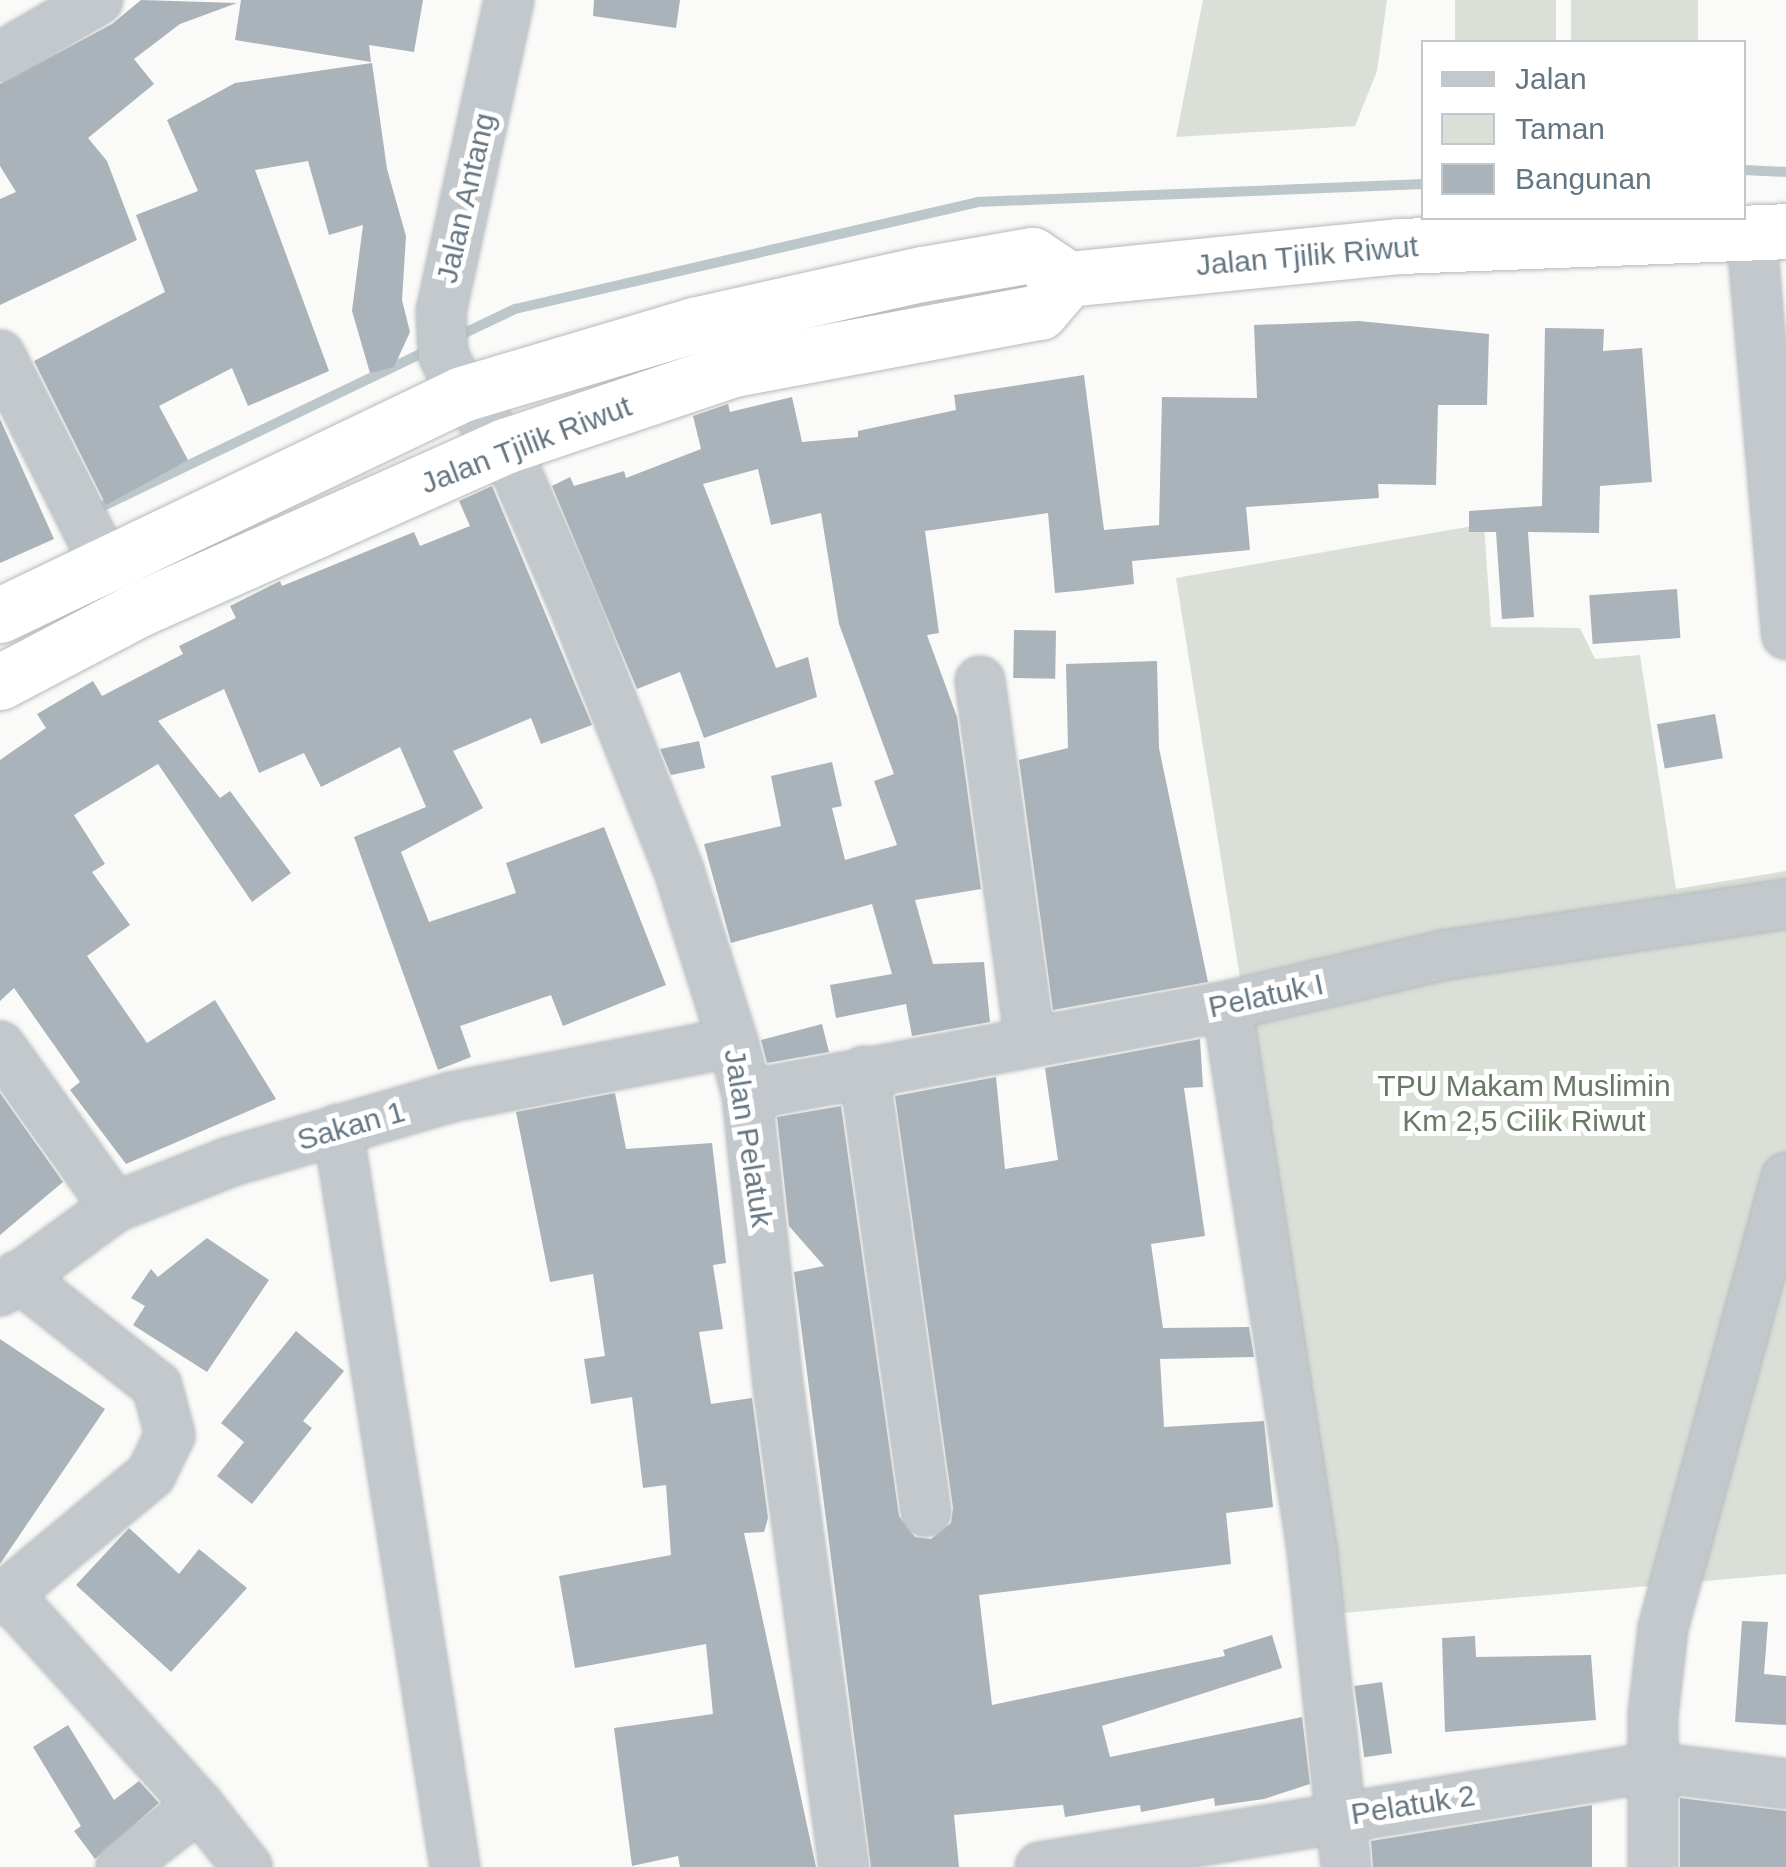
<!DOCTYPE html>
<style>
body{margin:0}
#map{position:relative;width:1786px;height:1867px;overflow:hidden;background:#fafaf8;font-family:Arial,sans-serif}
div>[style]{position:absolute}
.green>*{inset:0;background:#dadfd7;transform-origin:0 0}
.stream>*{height:10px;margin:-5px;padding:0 5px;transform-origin:5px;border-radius:5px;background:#bbc7cb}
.building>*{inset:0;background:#aab3b9;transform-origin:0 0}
.roads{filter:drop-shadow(0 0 2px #b4b9bd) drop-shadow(0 0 2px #b4b9bd)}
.minor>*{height:48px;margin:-24px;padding:0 24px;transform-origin:24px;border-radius:24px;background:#c3c8cc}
.highway>*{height:55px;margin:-27.5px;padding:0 27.5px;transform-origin:27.5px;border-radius:27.5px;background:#fff}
span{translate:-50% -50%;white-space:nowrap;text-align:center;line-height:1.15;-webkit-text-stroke:10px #fff;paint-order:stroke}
.street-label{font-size:30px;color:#657683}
.park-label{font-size:30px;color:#687a64}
.legend{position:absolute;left:1421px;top:40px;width:325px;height:180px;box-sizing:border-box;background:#fff;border:2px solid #c1c8cd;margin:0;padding:12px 18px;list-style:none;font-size:30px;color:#657683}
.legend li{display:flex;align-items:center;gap:20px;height:50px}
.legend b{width:50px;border:2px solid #c1c8cd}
</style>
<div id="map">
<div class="green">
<i style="clip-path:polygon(1203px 0,1387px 0,1377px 71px,1355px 126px,1176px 137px)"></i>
<i style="left:1455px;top:0;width:101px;height:42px"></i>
<i style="left:1571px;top:0;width:127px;height:42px"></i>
<i style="clip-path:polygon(1484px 524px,1491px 627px,1580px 628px,1595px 659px,1640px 655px,1676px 889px,1786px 871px,1786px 1574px,1342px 1613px,1176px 578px)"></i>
</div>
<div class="stream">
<i style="left:1744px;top:170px;width:42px;rotate:2.7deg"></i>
<i style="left:454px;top:338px;width:68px;rotate:-25.4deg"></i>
<i style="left:515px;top:309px;width:474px;rotate:-13deg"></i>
<i style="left:977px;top:202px;width:447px;rotate:-2.3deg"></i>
<i style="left:99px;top:508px;width:366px;rotate:-25.6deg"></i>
</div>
<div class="building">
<i style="clip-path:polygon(141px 0,237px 3px,180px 24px,134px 59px,154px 84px,88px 138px,107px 161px,137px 240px,0 305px,0 199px,16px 192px,0 166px,0 84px,112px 24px)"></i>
<i style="clip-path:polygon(241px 0,423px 0,414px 52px,369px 45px,371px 62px,235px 40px)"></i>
<i style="clip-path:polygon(594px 0,680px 0,676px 28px,593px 16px)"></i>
<i style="clip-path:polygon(372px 63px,387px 169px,406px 236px,402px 300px,410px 332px,394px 367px,370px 373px,352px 311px,363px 225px,329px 235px,308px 161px,255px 170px,329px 371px,248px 406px,232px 368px,159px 406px,188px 460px,106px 505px,34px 361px,165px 292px,136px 215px,198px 191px,167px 120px,235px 83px)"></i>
<i style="clip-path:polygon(1359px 321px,1489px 334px,1487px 405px,1438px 405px,1436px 485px,1378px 484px,1379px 498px,1246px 507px,1250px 550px,1132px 561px,1134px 584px,1086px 590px,1055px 593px,1048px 513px,925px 531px,939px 633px,927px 635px,957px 717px,981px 889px,915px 900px,933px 964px,984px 962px,990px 1022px,912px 1036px,906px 1004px,836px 1018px,830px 985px,892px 974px,872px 904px,731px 943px,704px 844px,781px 826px,771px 776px,832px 762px,842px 806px,832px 808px,845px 860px,897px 845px,874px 781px,894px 774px,839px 624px,821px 513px,771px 525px,758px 469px,703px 484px,776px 668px,808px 657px,817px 697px,704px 738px,680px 672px,637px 689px,552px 486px,570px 477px,574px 486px,624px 471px,626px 478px,701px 449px,693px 416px,728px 404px,730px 412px,792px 397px,802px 442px,858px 437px,858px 431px,956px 410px,954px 395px,1084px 375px,1104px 530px,1159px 525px,1162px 397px,1257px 398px,1254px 325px)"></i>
<i style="clip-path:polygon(1545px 328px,1604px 329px,1603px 351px,1642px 348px,1652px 482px,1600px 486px,1599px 533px,1528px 532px,1534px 617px,1502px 619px,1496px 532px,1469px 532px,1469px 511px,1542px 506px)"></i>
<i style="clip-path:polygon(0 419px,54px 539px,0 563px)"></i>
<i style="clip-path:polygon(492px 486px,592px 725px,541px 744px,531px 718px,453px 751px,483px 808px,401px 852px,429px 922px,516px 893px,506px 863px,604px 827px,666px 985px,563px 1026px,551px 995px,460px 1026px,471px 1057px,438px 1070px,354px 837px,426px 807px,400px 747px,321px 787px,304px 753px,259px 773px,224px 689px,158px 721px,220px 798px,230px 791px,291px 873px,252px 902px,158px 764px,74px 815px,105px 864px,92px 872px,130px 925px,87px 956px,147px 1043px,215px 1000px,276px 1099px,126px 1164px,70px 1090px,80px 1082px,14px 988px,0 1001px,0 760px,46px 728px,37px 714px,93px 681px,102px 696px,183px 654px,179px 646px,236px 618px,230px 606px,280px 581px,282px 586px,414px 532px,420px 546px,470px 526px,459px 501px)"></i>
<i style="left:1677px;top:589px;width:49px;height:88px;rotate:86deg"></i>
<i style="left:1014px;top:630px;width:42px;height:48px;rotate:1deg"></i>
<i style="clip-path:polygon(1157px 661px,1159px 748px,1208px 982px,1053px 1010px,1019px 760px,1068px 748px,1066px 664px)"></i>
<i style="left:1715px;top:714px;width:45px;height:59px;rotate:80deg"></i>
<i style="clip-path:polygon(699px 741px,705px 768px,671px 775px,660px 749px)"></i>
<i style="clip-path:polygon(822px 1024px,829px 1052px,767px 1063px,761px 1040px)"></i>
<i style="clip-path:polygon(1200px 1039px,1203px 1087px,1184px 1088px,1205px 1236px,1151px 1244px,1163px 1328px,1249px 1327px,1254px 1357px,1160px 1359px,1164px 1427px,1264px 1421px,1273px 1507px,1226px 1513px,1231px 1564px,979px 1595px,992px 1705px,1225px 1656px,1223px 1650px,1272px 1635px,1282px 1668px,1102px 1726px,1110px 1757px,1302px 1717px,1310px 1784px,1264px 1799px,1215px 1806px,1214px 1798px,1141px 1812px,1140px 1805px,1065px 1817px,1063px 1805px,954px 1815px,959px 1867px,871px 1867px,794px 1272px,824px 1266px,789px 1226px,777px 1117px,841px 1106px,899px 1516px,915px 1537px,931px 1539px,951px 1523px,953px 1508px,895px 1096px,996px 1077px,1005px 1169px,1058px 1160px,1045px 1068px)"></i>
<i style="clip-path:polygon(0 1093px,63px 1182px,0 1235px)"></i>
<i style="clip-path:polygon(615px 1093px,626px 1149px,712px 1143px,726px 1263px,713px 1265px,723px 1329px,699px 1332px,711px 1404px,752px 1398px,768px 1518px,764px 1532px,744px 1533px,816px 1867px,680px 1867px,678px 1856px,632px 1866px,614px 1728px,713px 1714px,706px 1644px,575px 1668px,559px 1576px,671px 1555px,666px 1485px,643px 1488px,632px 1397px,591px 1404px,584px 1359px,605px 1356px,593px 1274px,550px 1282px,516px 1112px)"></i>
<i style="clip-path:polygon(207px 1238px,269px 1280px,207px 1372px,133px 1325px,145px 1306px,131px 1298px,151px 1269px,158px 1277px)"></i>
<i style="clip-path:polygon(296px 1331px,344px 1371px,303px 1421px,312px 1428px,252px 1504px,217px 1476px,244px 1442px,221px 1423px)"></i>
<i style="clip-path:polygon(0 1339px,105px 1409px,0 1564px)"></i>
<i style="clip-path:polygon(129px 1528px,179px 1574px,199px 1549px,247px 1588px,171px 1672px,76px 1585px)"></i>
<i style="clip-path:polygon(1742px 1621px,1768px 1622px,1764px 1674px,1786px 1676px,1786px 1725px,1735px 1722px)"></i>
<i style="clip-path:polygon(1475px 1636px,1476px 1657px,1591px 1655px,1596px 1720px,1445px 1732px,1442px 1638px)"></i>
<i style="left:1382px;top:1682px;width:72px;height:28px;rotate:82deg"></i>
<i style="clip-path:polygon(68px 1725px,114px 1800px,139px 1781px,159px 1803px,95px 1859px,74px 1831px,81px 1826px,33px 1747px)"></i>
<i style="clip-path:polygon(1680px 1798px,1786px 1811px,1786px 1867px,1680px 1867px)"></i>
<i style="clip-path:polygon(1592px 1805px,1592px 1867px,1373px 1867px,1371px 1841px)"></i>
</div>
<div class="roads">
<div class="minor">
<i style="left:509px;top:0;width:318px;rotate:102.3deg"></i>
<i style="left:441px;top:311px;width:43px;rotate:87.3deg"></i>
<i style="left:443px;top:354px;width:44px;rotate:64.6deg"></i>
<i style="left:462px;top:394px;width:67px;rotate:50.4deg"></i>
<i style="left:505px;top:446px;width:171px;rotate:66.6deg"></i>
<i style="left:573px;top:603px;width:285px;rotate:68.4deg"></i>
<i style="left:678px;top:868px;width:182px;rotate:72.5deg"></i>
<i style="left:733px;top:1042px;width:55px;rotate:75.2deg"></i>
<i style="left:747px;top:1095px;width:292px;rotate:83.9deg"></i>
<i style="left:778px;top:1385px;width:486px;rotate:82.2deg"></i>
<i style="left:0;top:57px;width:113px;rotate:-30.2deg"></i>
<i style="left:1751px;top:230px;width:406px;rotate:85deg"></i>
<i style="left:0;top:355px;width:229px;rotate:63.3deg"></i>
<i style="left:980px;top:681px;width:363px;rotate:82.1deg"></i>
<i style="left:1227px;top:1006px;width:550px;rotate:81.1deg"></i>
<i style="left:1312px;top:1549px;width:320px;rotate:83.9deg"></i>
<i style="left:0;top:1046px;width:198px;rotate:54.5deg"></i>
<i style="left:864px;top:1071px;width:445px;rotate:82deg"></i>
<i style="left:747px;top:1095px;width:488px;rotate:-10.5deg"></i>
<i style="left:1227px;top:1006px;width:224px;rotate:-13.2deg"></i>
<i style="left:1445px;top:955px;width:345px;rotate:-8.5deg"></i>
<i style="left:338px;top:1129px;width:747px;rotate:80.99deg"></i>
<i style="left:0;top:1291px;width:142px;rotate:-36.1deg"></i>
<i style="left:115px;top:1207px;width:123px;rotate:-21.5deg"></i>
<i style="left:229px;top:1162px;width:231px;rotate:-16.3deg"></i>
<i style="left:451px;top:1097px;width:287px;rotate:-11deg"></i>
<i style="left:7px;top:1594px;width:286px;rotate:47.8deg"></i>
<i style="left:0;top:1600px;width:197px;rotate:-39.8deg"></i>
<i style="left:151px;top:1474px;width:43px;rotate:-64deg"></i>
<i style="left:170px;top:1435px;width:51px;rotate:-104.9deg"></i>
<i style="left:157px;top:1386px;width:178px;rotate:-141.8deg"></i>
<i style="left:121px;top:1867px;width:99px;rotate:-38deg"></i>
<i style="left:199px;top:1806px;width:78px;rotate:51.8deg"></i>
<i style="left:1040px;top:1867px;width:622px;rotate:-9.25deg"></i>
<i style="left:1654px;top:1767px;width:133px;rotate:7.3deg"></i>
<i style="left:1653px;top:1867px;width:152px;rotate:-90deg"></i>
<i style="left:1653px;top:1715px;width:88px;rotate:-83.4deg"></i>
<i style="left:1663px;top:1628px;width:467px;rotate:-74.7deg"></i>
</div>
<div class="highway">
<i style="left:0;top:615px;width:512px;rotate:-25.56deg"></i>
<i style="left:462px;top:394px;width:241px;rotate:-16.6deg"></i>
<i style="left:693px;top:325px;width:235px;rotate:-12.6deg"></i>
<i style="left:922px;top:274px;width:112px;rotate:-9.8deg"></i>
<i style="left:1032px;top:255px;width:43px;rotate:33.7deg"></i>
<i style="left:1068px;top:279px;width:334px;rotate:-5.7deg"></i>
<i style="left:1400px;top:246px;width:386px;rotate:-2.2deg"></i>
<i style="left:0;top:682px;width:157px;rotate:-27.7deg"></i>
<i style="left:139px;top:609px;width:401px;rotate:-24deg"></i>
<i style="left:505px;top:446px;width:242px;rotate:-18.6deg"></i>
<i style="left:734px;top:369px;width:311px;rotate:-10.6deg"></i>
<i style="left:1040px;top:312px;width:43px;rotate:-49.7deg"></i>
</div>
</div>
<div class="street-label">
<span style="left:466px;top:198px;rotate:-77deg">Jalan Antang</span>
<span style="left:1307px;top:256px;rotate:-5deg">Jalan Tjilik Riwut</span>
<span style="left:526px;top:445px;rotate:-21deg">Jalan Tjilik Riwut</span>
<span style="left:1266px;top:996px;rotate:-12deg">Pelatuk I</span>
<span style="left:351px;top:1126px;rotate:-16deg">Sakan 1</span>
<span style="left:748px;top:1138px;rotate:81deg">Jalan Pelatuk</span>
<span style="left:1413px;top:1805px;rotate:-9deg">Pelatuk 2</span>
</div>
<div class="park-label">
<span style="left:1524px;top:1103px">TPU Makam Muslimin<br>Km 2,5 Cilik Riwut</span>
</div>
<ul class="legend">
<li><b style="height:12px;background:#c3c8cc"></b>Jalan</li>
<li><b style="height:28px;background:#dadfd7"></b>Taman</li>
<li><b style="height:28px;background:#aab3b9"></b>Bangunan</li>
</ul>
</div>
